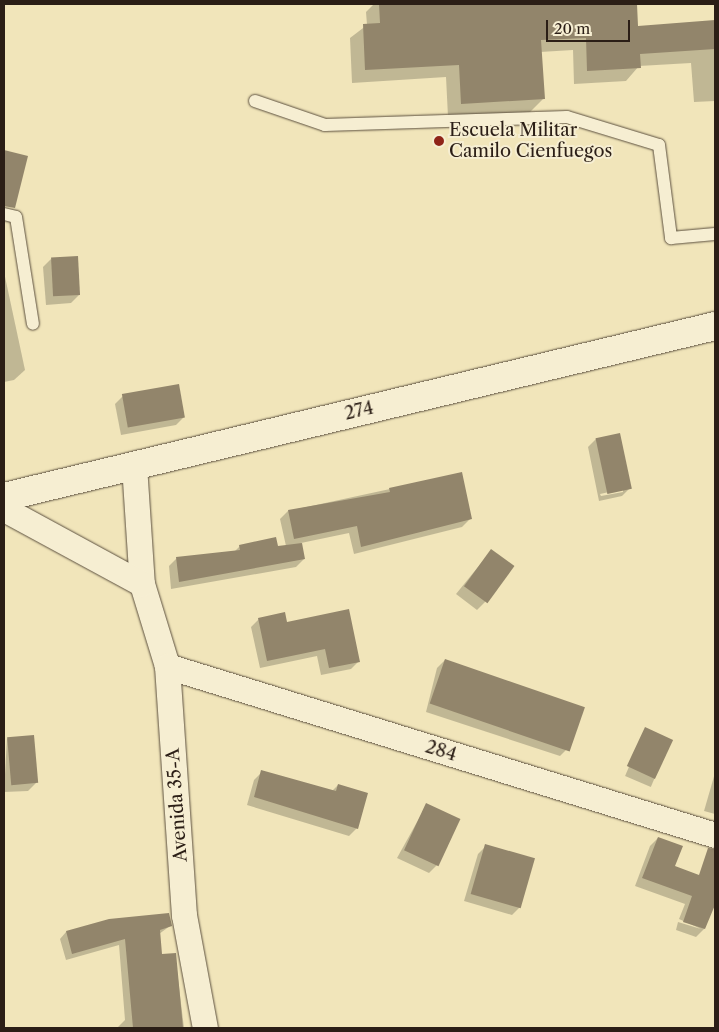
<!DOCTYPE html>
<style>
body{margin:0}
#map{position:relative;width:719px;height:1032px;overflow:hidden;background:#f1e5ba;font-family:"Libre Caslon Text",serif}
div>[style]{position:absolute}
.shadow>*{inset:0;background:#0003;transform-origin:0 0}
.building>*{inset:0;background:#92856b;transform-origin:0 0}
.roads{filter:drop-shadow(0 0 1px #5c503f) drop-shadow(0 0 1px #5c503f)}
.lane>*{height:12px;margin:-6px;padding:0 6px;transform-origin:6px;border-radius:6px;background:#f6eed2}
.street>*{height:25px;margin:-12.5px;padding:0 12.5px;transform-origin:12.5px;border-radius:12.5px;background:#f6eed2}
.secondary>*{height:28px;margin:-14px;padding:0 14px;transform-origin:14px;border-radius:14px;background:#f6eed2}
.dots>*{width:14px;height:14px;translate:-50% -50%;box-sizing:border-box;border:2px solid #f6eed2;border-radius:50%}
span{translate:-50% -50%;white-space:nowrap;text-align:center;line-height:1.15;-webkit-text-stroke:4px #f6eed2;paint-order:stroke}
.poi-label{font-size:18px;color:#2b1e16}
.left{translate:0 -50%;text-align:left}
.street-label{font-size:18px;color:#2b1e16}
.frame{position:absolute;inset:0;border:5px solid #2b1e16;pointer-events:none}
.scale{position:absolute;left:546px;top:20px;width:84px;height:22px;box-sizing:border-box;border:2px solid #2b1e16;border-top:0;padding-left:6px;font-size:15px;line-height:18px;white-space:nowrap;color:#2b1e16;-webkit-text-stroke:4px #f6eed2;paint-order:stroke}
</style>
<div id="map">
<div class="shadow">
<i style="clip-path:polygon(374px 4px,636px 4px,637px 27px,715px 21px,715px 101px,694px 102px,691px 63px,639px 66px,626px 81px,574px 84px,573px 50px,540px 52px,543px 99px,530px 112px,448px 117px,446px 77px,352px 83px,350px 38px,367px 25px,366px 12px)"></i>
<i style="clip-path:polygon(4px 151px,27px 157px,8px 205px,4px 204px)"></i>
<i style="clip-path:polygon(51px 259px,79px 295px,71px 303px,46px 305px,43px 267px)"></i>
<i style="clip-path:polygon(4px 272px,25px 370px,14px 380px,4px 382px)"></i>
<i style="clip-path:polygon(123px 396px,184px 417px,176px 425px,121px 435px,115px 404px)"></i>
<i style="clip-path:polygon(evenodd,596px 439px,630px 488px,622px 496px,599px 501px,588px 447px,596px 439px,623px 489px,623px 492px,601px 496px,600px 494px,623px 489px)"></i>
<i style="clip-path:polygon(390px 489px,470px 519px,462px 527px,354px 554px,349px 533px,301px 543px,304px 559px,296px 567px,171px 589px,169px 566px,177px 558px,234px 552px,240px 546px,286px 546px,280px 519px,288px 511px)"></i>
<i style="clip-path:polygon(491px 551px,485px 602px,477px 610px,456px 594px)"></i>
<i style="clip-path:polygon(259px 619px,286px 623px,359px 661px,351px 669px,321px 675px,317px 656px,260px 668px,251px 627px)"></i>
<i style="clip-path:polygon(445px 660px,568px 748px,560px 756px,426px 712px,437px 668px)"></i>
<i style="left:645px;top:729px;width:28px;height:51px;rotate:23deg"></i>
<i style="clip-path:polygon(7px 738px,36px 783px,28px 791px,4px 792px)"></i>
<i style="clip-path:polygon(262px 772px,332px 791px,338px 785px,357px 828px,349px 836px,247px 805px,254px 780px)"></i>
<i style="clip-path:polygon(715px 773px,715px 814px,704px 811px)"></i>
<i style="clip-path:polygon(427px 804px,437px 865px,429px 873px,397px 858px)"></i>
<i style="clip-path:polygon(658px 838px,674px 867px,715px 881px,704px 929px,696px 937px,676px 930px,678px 922px,701px 929px,679px 919px,685px 904px,635px 886px,650px 846px)"></i>
<i style="clip-path:polygon(486px 846px,520px 907px,512px 915px,464px 901px,478px 854px)"></i>
<i style="clip-path:polygon(170px 926px,159px 934px,161px 955px,175px 954px,184px 1028px,117px 1028px,125px 1020px,119px 945px,66px 960px,60px 939px,66px 932px)"></i>
</div>
<div class="building">
<i style="clip-path:polygon(379px 4px,637px 4px,638px 26px,715px 20px,715px 49px,640px 54px,641px 68px,587px 71px,586px 38px,541px 40px,545px 99px,461px 104px,459px 65px,365px 70px,363px 24px,380px 23px)"></i>
<i style="clip-path:polygon(4px 150px,28px 156px,15px 208px,4px 206px)"></i>
<i style="left:78px;top:256px;width:39px;height:27px;rotate:87deg"></i>
<i style="left:179px;top:384px;width:34px;height:58px;rotate:80deg"></i>
<i style="left:620px;top:433px;width:57px;height:25px;rotate:78deg"></i>
<i style="clip-path:polygon(462px 472px,472px 519px,361px 547px,357px 526px,294px 539px,288px 510px,390px 492px,389px 488px)"></i>
<i style="clip-path:polygon(276px 537px,278px 546px,302px 543px,305px 559px,179px 582px,176px 557px,240px 550px,239px 545px)"></i>
<i style="left:491px;top:549px;width:29px;height:46px;rotate:36deg"></i>
<i style="clip-path:polygon(349px 609px,360px 662px,329px 668px,325px 649px,267px 661px,258px 618px,285px 612px,287px 622px)"></i>
<i style="left:445px;top:659px;width:148px;height:47px;rotate:19deg"></i>
<i style="left:645px;top:727px;width:31px;height:43px;rotate:25deg"></i>
<i style="left:34px;top:735px;width:48px;height:27px;rotate:85deg"></i>
<i style="clip-path:polygon(261px 770px,336px 791px,338px 784px,368px 793px,358px 829px,254px 797px)"></i>
<i style="left:426px;top:803px;width:38px;height:52px;rotate:25deg"></i>
<i style="clip-path:polygon(658px 837px,683px 846px,675px 866px,699px 875px,708px 848px,715px 849px,715px 905px,705px 929px,683px 922px,692px 896px,642px 878px)"></i>
<i style="left:485px;top:844px;width:52px;height:52px;rotate:16deg"></i>
<i style="clip-path:polygon(169px 913px,172px 926px,160px 930px,162px 954px,176px 953px,183px 1028px,133px 1028px,125px 939px,72px 954px,66px 931px,109px 919px)"></i>
</div>
<div class="roads">
<div class="lane">
<i style="left:255px;top:101px;width:74px;rotate:18.9deg"></i>
<i style="left:325px;top:125px;width:242px;rotate:-1.9deg"></i>
<i style="left:567px;top:117px;width:96px;rotate:16.9deg"></i>
<i style="left:659px;top:145px;width:94px;rotate:82.6deg"></i>
<i style="left:671px;top:238px;width:44px;rotate:-5.2deg"></i>
<i style="left:4px;top:214px;width:12px;rotate:14deg"></i>
<i style="left:16px;top:217px;width:108px;rotate:81deg"></i>
</div>
<div class="street">
<i style="left:134px;top:465px;width:119px;rotate:86.2deg"></i>
<i style="left:142px;top:584px;width:86px;rotate:73deg"></i>
<i style="left:167px;top:666px;width:250px;rotate:86.1deg"></i>
<i style="left:184px;top:915px;width:115px;rotate:79.5deg"></i>
<i style="left:4px;top:509px;width:157px;rotate:28.5deg"></i>
<i style="left:167px;top:666px;width:573px;rotate:17.14deg"></i>
</div>
<div class="secondary">
<i style="left:4px;top:497px;width:731px;rotate:-13.52deg"></i>
</div>
</div>
<div class="dots">
<i style="left:439px;top:141px;background:#8f2418"></i>
</div>
<div class="poi-label">
<span class="left" style="left:449px;top:141px">Escuela Militar<br>Camilo Cienfuegos</span>
</div>
<div class="street-label">
<span style="left:359px;top:411px;rotate:-13deg">274</span>
<span style="left:441px;top:751px;rotate:17deg">284</span>
<span style="left:177px;top:805px;rotate:-94deg">Avenida 35-A</span>
</div>
<div class="frame"></div>
<div class="scale">20 m</div>
</div>
